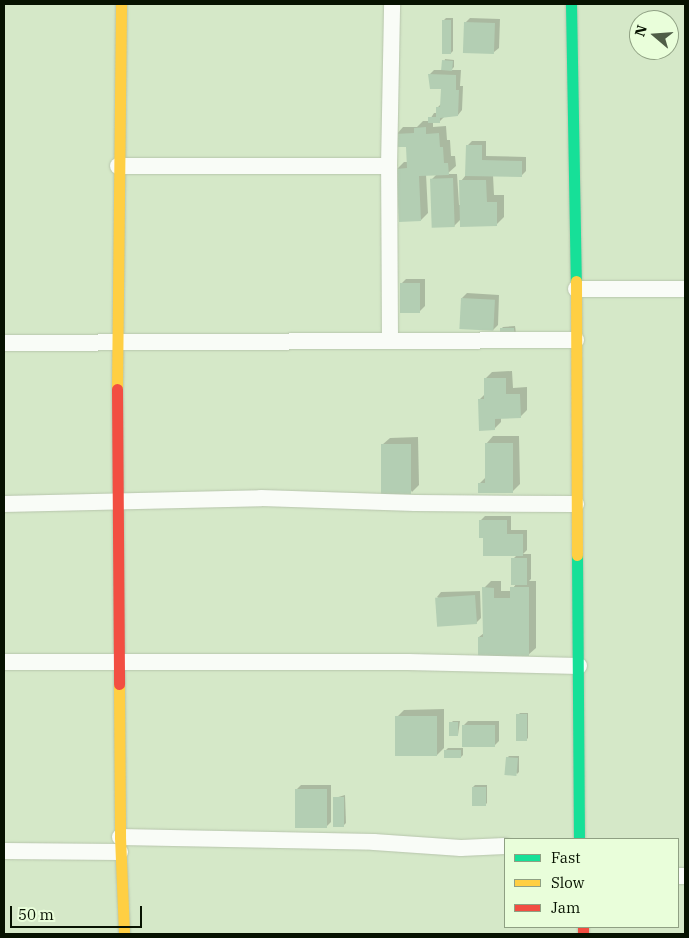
<!DOCTYPE html>
<style>
body{margin:0}
#map{position:relative;width:689px;height:938px;overflow:hidden;background:#d5e8c8;font-family:"IBM Plex Serif",serif}
div>[style]{position:absolute}
.shadow>*{inset:0;background:#0003}
.building>*{inset:0;background:#b3ceb3;transform-origin:0 0}
.roads{filter:drop-shadow(0 0 1px #b7c5ac) drop-shadow(0 0 1px #b7c5ac)}
.street>*{height:16px;margin:-8px;padding:0 8px;transform-origin:8px;border-radius:8px;background:#f9fcf7}
.fast>*{height:11px;margin:-5.5px;padding:0 5.5px;transform-origin:5.5px;border-radius:5.5px;background:#16e098}
.slow>*{height:11px;margin:-5.5px;padding:0 5.5px;transform-origin:5.5px;border-radius:5.5px;background:#ffcf43}
.jam>*{height:11px;margin:-5.5px;padding:0 5.5px;transform-origin:5.5px;border-radius:5.5px;background:#f24e42}
span{translate:-50% -50%;white-space:nowrap;text-align:center;line-height:1.15;-webkit-text-stroke:5px #e9feda;paint-order:stroke}
.frame{position:absolute;inset:0;border:5px solid #071201;pointer-events:none}
.legend{position:absolute;left:504px;top:838px;width:175px;height:90px;box-sizing:border-box;background:#e9feda;border:1px solid #8fa083;margin:0;padding:6px 9px;list-style:none;font-size:15px;color:#071201}
.legend li{display:flex;align-items:center;gap:10px;height:25px}
.legend b{width:25px;border:1px solid #8fa083}
.north{position:absolute;left:629px;top:10px;width:50px;height:50px;box-sizing:border-box;background:#e9feda;border:1px solid #8fa083;border-radius:50%;rotate:288deg;font-size:14px;font-weight:700;line-height:20px;text-align:center;color:#071201}
.north::after{content:'';display:block;margin:auto;width:18px;height:22px;background:#4f5d47;clip-path:polygon(50% 0,100% 100%,50% 72%,0 100%)}
.scale{position:absolute;left:10px;top:906px;width:132px;height:22px;box-sizing:border-box;border:2px solid #071201;border-top:0;padding-left:6px;font-size:15px;line-height:18px;white-space:nowrap;color:#071201;-webkit-text-stroke:4px #e9feda;paint-order:stroke}
</style>
<div id="map">
<div class="shadow">
<i style="clip-path:polygon(446px 18px,453px 18px,453px 51px,451px 53px,444px 20px)"></i>
<i style="clip-path:polygon(470px 18px,500px 19px,499px 48px,494px 52px,465px 23px)"></i>
<i style="clip-path:polygon(445px 59px,454px 60px,454px 67px,451px 70px,461px 70px,460px 86px,463px 86px,462px 110px,458px 115px,444px 117px,439px 122px,433px 122px,433px 127px,446px 126px,447px 140px,450px 140px,451px 156px,455px 156px,456px 166px,447px 174px,457px 174px,459px 205px,461px 205px,461px 181px,466px 175px,467px 146px,472px 141px,486px 141px,486px 156px,526px 157px,526px 171px,521px 176px,493px 175px,494px 195px,504px 195px,504px 217px,496px 225px,461px 219px,454px 226px,431px 180px,437px 174px,426px 174px,428px 213px,421px 220px,397px 169px,404px 162px,408px 162px,407px 145px,396px 135px,403px 127px,417px 127px,423px 121px,429px 121px,434px 113px,437px 113px,437px 108px,442px 103px,442px 88px,429px 75px,434px 70px,442px 70px)"></i>
<i style="clip-path:polygon(406px 279px,425px 279px,425px 306px,420px 311px,401px 284px)"></i>
<i style="clip-path:polygon(467px 293px,499px 295px,498px 325px,493px 330px,462px 298px)"></i>
<i style="clip-path:polygon(515px 326px,516px 333px,501px 329px,503px 327px)"></i>
<i style="clip-path:polygon(512px 371px,513px 388px,527px 387px,527px 410px,520px 417px,501px 418px,501px 422px,494px 429px,479px 400px,485px 394px,485px 379px,492px 372px)"></i>
<i style="clip-path:polygon(493px 436px,519px 436px,520px 484px,512px 492px,479px 484px,486px 477px,486px 444px)"></i>
<i style="clip-path:polygon(418px 437px,419px 485px,412px 492px,382px 445px,390px 438px)"></i>
<i style="clip-path:polygon(485px 516px,511px 516px,511px 530px,527px 530px,527px 550px,523px 554px,531px 554px,531px 579px,529px 581px,536px 581px,536px 648px,528px 655px,479px 637px,484px 633px,484px 588px,491px 581px,501px 581px,501px 591px,511px 591px,516px 584px,513px 559px,517px 555px,484px 537px,480px 521px)"></i>
<i style="clip-path:polygon(480px 591px,481px 618px,476px 623px,437px 597px,441px 592px)"></i>
<i style="clip-path:polygon(444px 709px,444px 748px,437px 755px,397px 717px,404px 710px)"></i>
<i style="clip-path:polygon(520px 713px,528px 713px,528px 738px,526px 740px,518px 715px)"></i>
<i style="clip-path:polygon(453px 721px,460px 721px,458px 735px,451px 723px)"></i>
<i style="clip-path:polygon(468px 721px,499px 721px,499px 741px,495px 745px,463px 726px)"></i>
<i style="clip-path:polygon(448px 748px,463px 748px,463px 755px,461px 757px,446px 750px)"></i>
<i style="clip-path:polygon(509px 756px,519px 756px,519px 772px,517px 774px,507px 758px)"></i>
<i style="clip-path:polygon(301px 785px,331px 785px,331px 822px,326px 827px,296px 790px)"></i>
<i style="clip-path:polygon(475px 785px,487px 785px,487px 803px,485px 805px,473px 787px)"></i>
<i style="clip-path:polygon(345px 795px,346px 823px,344px 825px,335px 798px)"></i>
</div>
<div class="building">
<i style="left:442px;top:20px;width:9px;height:34px"></i>
<i style="left:464px;top:22px;width:31px;height:31px;rotate:2deg"></i>
<i style="left:442px;top:60px;width:11px;height:10px;rotate:5deg"></i>
<i style="clip-path:polygon(428px 74px,456px 75px,456px 90px,459px 90px,458px 116px,440px 118px,440px 123px,428px 123px,428px 117px,436px 117px,436px 107px,440px 107px,441px 89px,430px 89px)"></i>
<i style="clip-path:polygon(426px 127px,426px 134px,439px 133px,440px 147px,443px 147px,444px 163px,448px 163px,449px 175px,419px 176px,421px 221px,399px 222px,396px 169px,407px 168px,406px 147px,395px 147px,394px 134px,414px 133px,414px 128px)"></i>
<i style="clip-path:polygon(466px 145px,482px 145px,482px 160px,522px 161px,522px 177px,465px 176px)"></i>
<i style="left:453px;top:178px;width:49px;height:23px;rotate:88deg"></i>
<i style="clip-path:polygon(459px 180px,486px 180px,487px 202px,497px 202px,497px 226px,460px 227px)"></i>
<i style="left:400px;top:283px;width:20px;height:30px"></i>
<i style="left:461px;top:298px;width:34px;height:31px;rotate:3deg"></i>
<i style="left:514px;top:328px;width:8px;height:14px;rotate:90deg"></i>
<i style="clip-path:polygon(484px 378px,506px 378px,506px 394px,520px 394px,521px 418px,495px 419px,495px 430px,479px 431px,478px 399px,484px 399px)"></i>
<i style="clip-path:polygon(485px 443px,513px 443px,513px 493px,478px 493px,478px 483px,485px 483px)"></i>
<i style="left:381px;top:444px;width:30px;height:50px"></i>
<i style="clip-path:polygon(479px 520px,507px 520px,507px 534px,523px 534px,523px 556px,483px 556px,483px 538px,479px 538px)"></i>
<i style="left:511px;top:558px;width:16px;height:27px"></i>
<i style="clip-path:polygon(482px 587px,494px 588px,494px 598px,510px 598px,510px 587px,529px 587px,529px 656px,478px 656px,478px 637px,483px 637px)"></i>
<i style="left:475px;top:595px;width:29px;height:40px;rotate:86deg"></i>
<i style="left:516px;top:714px;width:11px;height:27px"></i>
<i style="left:395px;top:716px;width:42px;height:40px"></i>
<i style="left:449px;top:722px;width:9px;height:14px"></i>
<i style="left:495px;top:725px;width:22px;height:33px;rotate:90deg"></i>
<i style="left:444px;top:750px;width:17px;height:8px"></i>
<i style="left:506px;top:757px;width:12px;height:18px;rotate:5deg"></i>
<i style="left:472px;top:787px;width:14px;height:19px"></i>
<i style="left:327px;top:789px;width:39px;height:32px;rotate:90deg"></i>
<i style="left:333px;top:797px;width:11px;height:30px"></i>
</div>
<div class="roads">
<div class="street">
<i style="left:118px;top:166px;width:271px"></i>
<i style="left:576px;top:289px;width:109px"></i>
<i style="left:390px;top:340px;width:174px;rotate:-90.3deg"></i>
<i style="left:389px;top:166px;width:162px;rotate:-88.9deg"></i>
<i style="left:4px;top:343px;width:572px;rotate:-0.3deg"></i>
<i style="left:4px;top:504px;width:257px;rotate:-1.3deg"></i>
<i style="left:261px;top:498px;width:154px;rotate:1.9deg"></i>
<i style="left:415px;top:503px;width:161px;rotate:0.4deg"></i>
<i style="left:4px;top:662px;width:404px"></i>
<i style="left:408px;top:662px;width:171px;rotate:1.3deg"></i>
<i style="left:120px;top:837px;width:254px;rotate:1.1deg"></i>
<i style="left:374px;top:842px;width:87px;rotate:3.9deg"></i>
<i style="left:461px;top:848px;width:44px;rotate:-2.6deg"></i>
<i style="left:4px;top:851px;width:116px;rotate:0.5deg"></i>
<i style="left:678px;top:876px;width:7px"></i>
</div>
<div class="fast">
<i style="left:571px;top:4px;width:277px;rotate:89deg"></i>
<i style="left:577px;top:555px;width:284px;rotate:89.6deg"></i>
</div>
<div class="slow">
<i style="left:576px;top:281px;width:274px;rotate:89.8deg"></i>
<i style="left:117px;top:389px;width:385px;rotate:-89.4deg"></i>
<i style="left:119px;top:684px;width:153px;rotate:89.6deg"></i>
<i style="left:120px;top:837px;width:97px;rotate:87.6deg"></i>
</div>
<div class="jam">
<i style="left:117px;top:389px;width:295px;rotate:89.6deg"></i>
<i style="left:583px;top:927px;width:7px;rotate:90deg"></i>
</div>
</div>
<div class="frame"></div>
<ul class="legend">
<li><b style="height:6px;background:#16e098"></b>Fast</li>
<li><b style="height:6px;background:#ffcf43"></b>Slow</li>
<li><b style="height:6px;background:#f24e42"></b>Jam</li>
</ul>
<div class="north">N</div>
<div class="scale">50 m</div>
</div>
